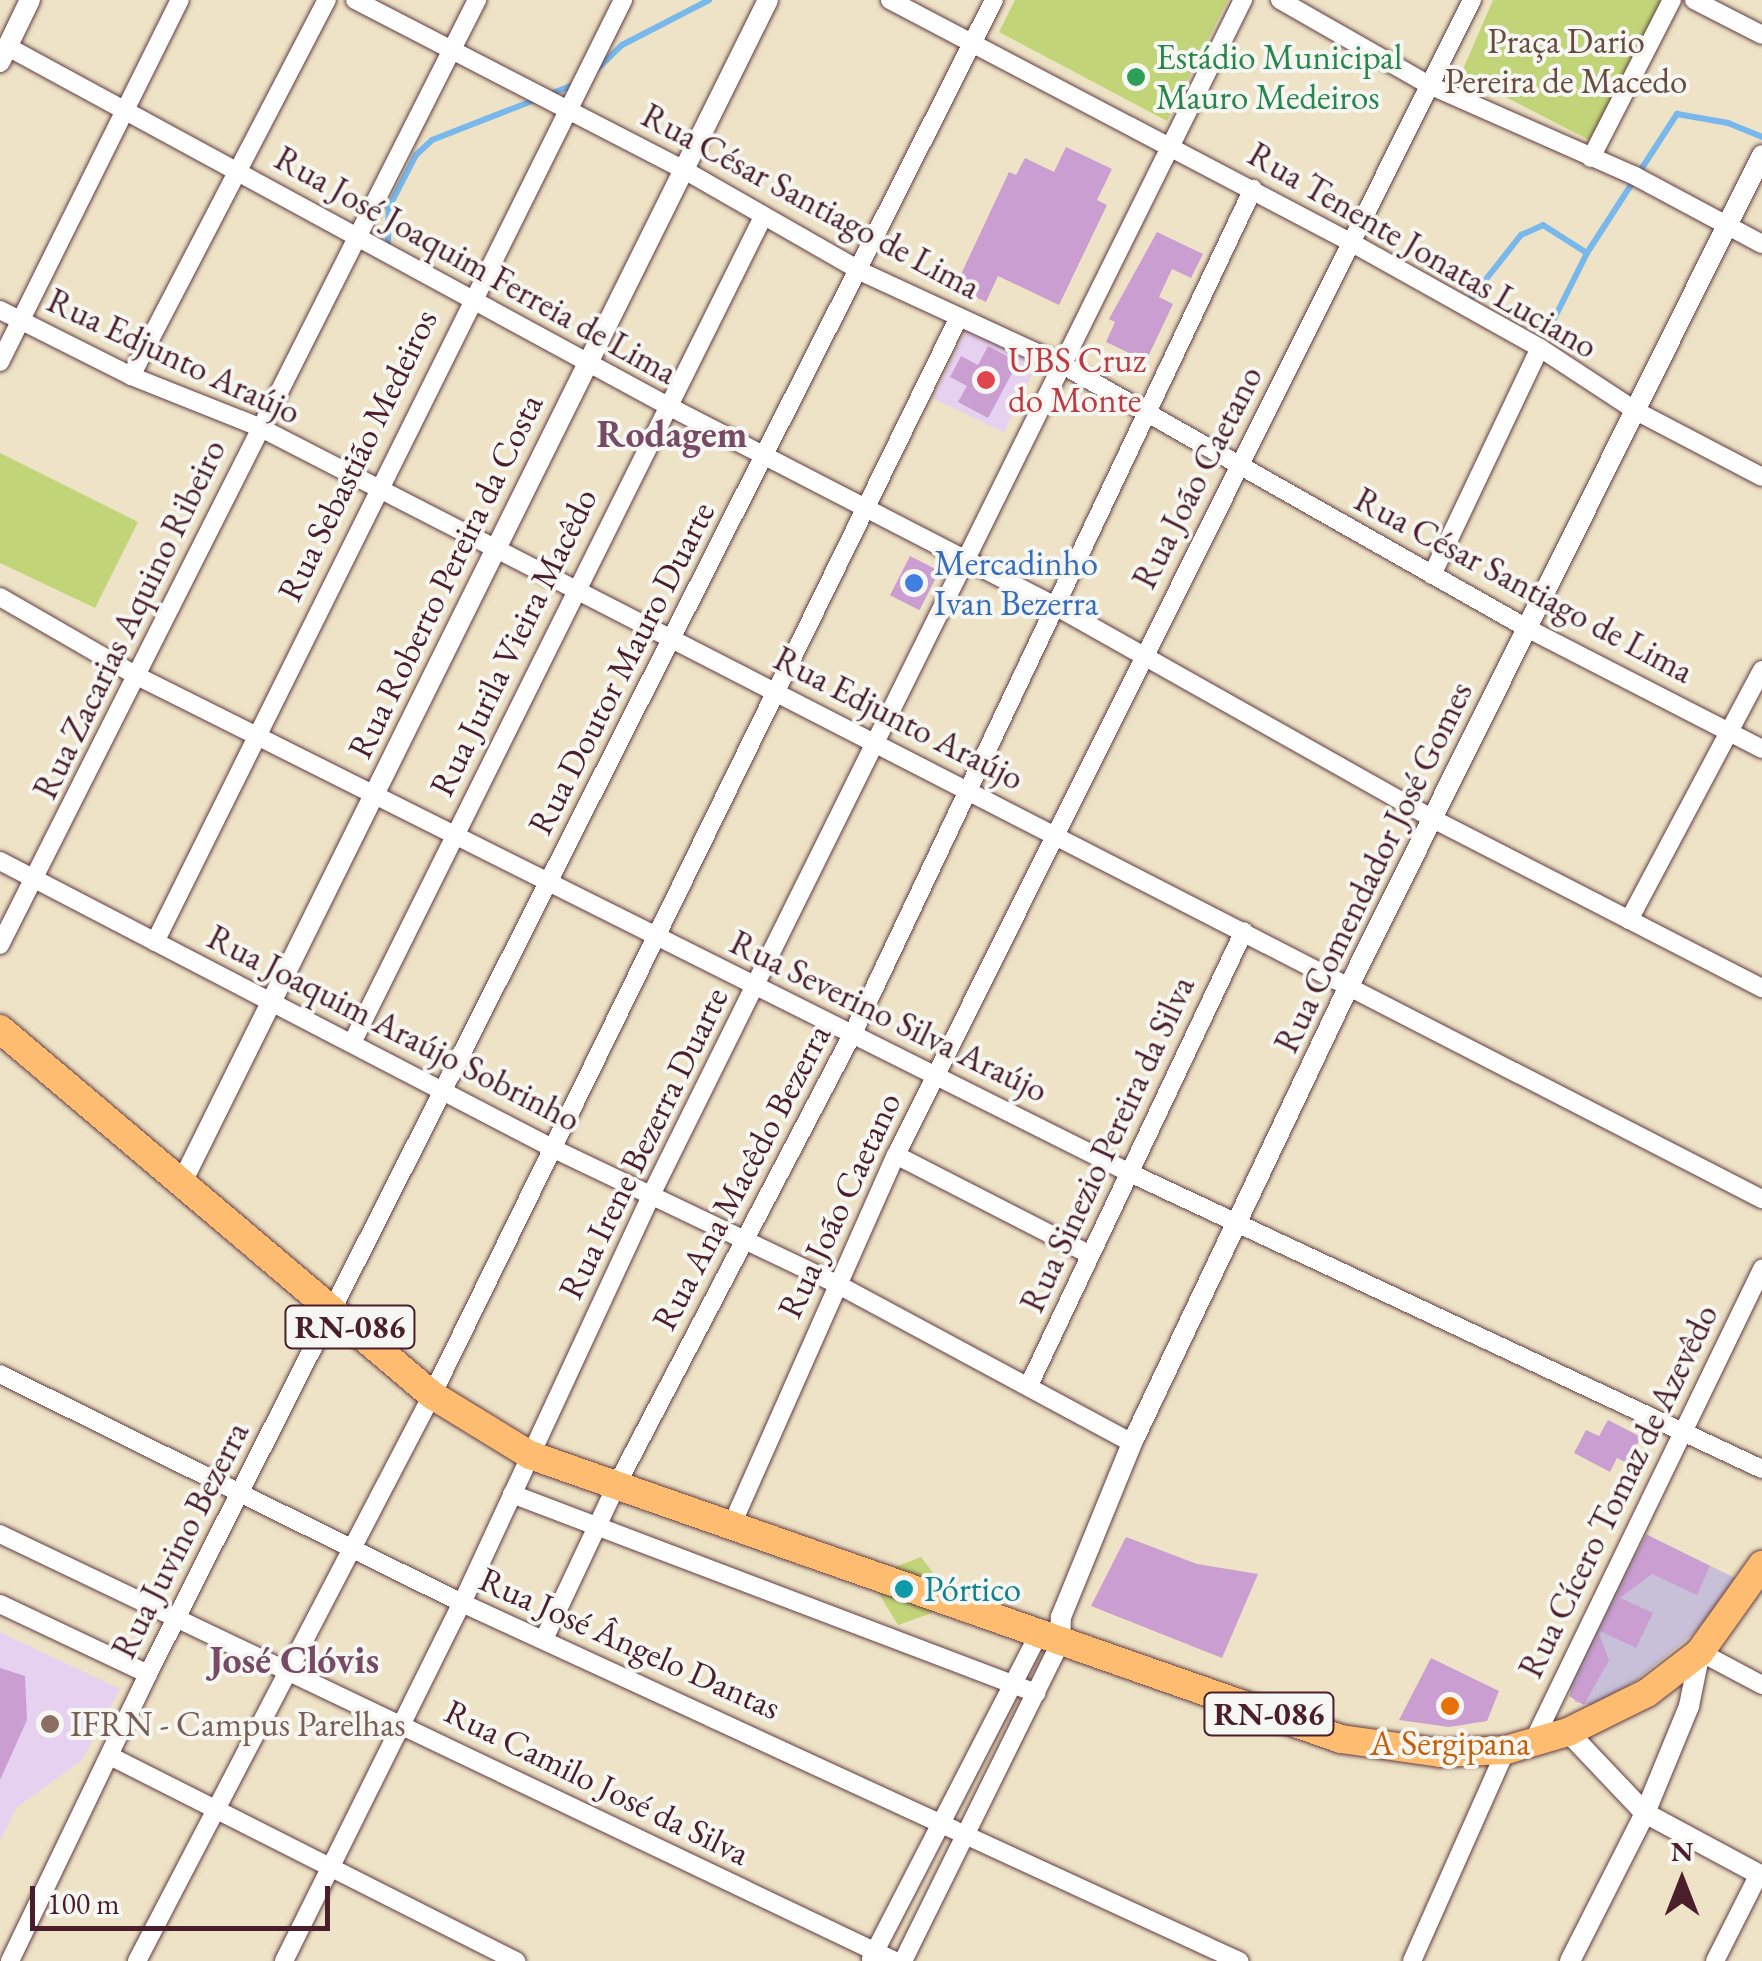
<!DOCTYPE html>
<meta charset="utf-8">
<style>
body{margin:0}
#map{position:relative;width:1762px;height:1961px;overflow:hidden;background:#eee3c6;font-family:"EB Garamond",serif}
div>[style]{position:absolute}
.built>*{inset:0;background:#e6d2f0;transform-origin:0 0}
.industrial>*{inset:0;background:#c8bfd8}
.green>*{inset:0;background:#c1d578}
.stream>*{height:6px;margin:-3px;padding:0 3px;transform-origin:3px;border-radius:3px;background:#79b8ec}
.building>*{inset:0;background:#ca9ed1;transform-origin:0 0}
.roads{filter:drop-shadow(0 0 2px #633c42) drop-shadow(0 0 2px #633c42)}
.minor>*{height:18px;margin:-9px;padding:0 9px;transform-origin:9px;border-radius:9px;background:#fff}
.tertiary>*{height:20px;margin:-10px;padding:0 10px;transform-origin:10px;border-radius:10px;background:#fff}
.primary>*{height:28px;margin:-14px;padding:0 14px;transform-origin:14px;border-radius:14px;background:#febc70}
.dots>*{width:28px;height:28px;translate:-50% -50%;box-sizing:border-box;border:5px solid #f6f6f2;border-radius:50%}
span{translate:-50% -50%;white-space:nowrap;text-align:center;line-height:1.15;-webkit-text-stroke:8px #f6f6f2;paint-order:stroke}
.shield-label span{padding:2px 8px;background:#f6f6f2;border:2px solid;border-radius:8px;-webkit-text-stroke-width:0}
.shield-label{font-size:32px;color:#4a1f2b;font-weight:700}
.park-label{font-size:35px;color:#684c3e}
.leisure-label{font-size:35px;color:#27864d}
.left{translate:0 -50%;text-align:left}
.street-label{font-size:35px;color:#4a1f2b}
.health-label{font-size:35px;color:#be3a42}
.shop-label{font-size:35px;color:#366cbe}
.culture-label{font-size:35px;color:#0d838f}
.education-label{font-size:35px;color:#785e54}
.food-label{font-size:35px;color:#c56008}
.neighbourhood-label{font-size:38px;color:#774b65;font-weight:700}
.north{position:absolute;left:1632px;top:1831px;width:100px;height:100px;-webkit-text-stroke:8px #f6f6f2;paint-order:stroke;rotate:0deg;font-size:28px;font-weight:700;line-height:40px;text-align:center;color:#4a1f2b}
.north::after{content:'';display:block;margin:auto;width:35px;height:45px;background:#4a1f2b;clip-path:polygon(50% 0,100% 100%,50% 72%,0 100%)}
.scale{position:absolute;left:30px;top:1886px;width:300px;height:45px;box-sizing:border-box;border:5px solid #4a1f2b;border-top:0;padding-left:12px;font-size:30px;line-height:35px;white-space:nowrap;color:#4a1f2b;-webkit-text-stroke:8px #f6f6f2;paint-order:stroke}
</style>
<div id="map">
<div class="built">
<i style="left:968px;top:326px;width:79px;height:80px;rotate:26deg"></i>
<i style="clip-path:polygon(0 1632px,120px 1689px,82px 1760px,16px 1808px,0 1841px)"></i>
</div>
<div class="industrial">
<i style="clip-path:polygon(1646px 1534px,1739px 1580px,1693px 1634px,1634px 1682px,1592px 1705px,1575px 1702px,1567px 1682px)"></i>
</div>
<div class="green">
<i style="clip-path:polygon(1015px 0,1228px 0,1167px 121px,999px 32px)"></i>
<i style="clip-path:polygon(1493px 0,1668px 0,1593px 142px,1461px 74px)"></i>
<i style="clip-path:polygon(0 453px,138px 522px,95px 608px,0 563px)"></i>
<i style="clip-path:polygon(921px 1557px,943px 1586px,932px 1613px,898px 1625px,879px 1594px,890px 1569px)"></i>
</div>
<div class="stream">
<i style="left:594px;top:72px;width:39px;rotate:-44deg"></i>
<i style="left:622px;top:45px;width:98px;rotate:-27.3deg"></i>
<i style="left:388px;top:246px;width:39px;rotate:-89deg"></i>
<i style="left:389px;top:207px;width:59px;rotate:-62.6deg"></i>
<i style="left:416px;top:155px;width:22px;rotate:-43deg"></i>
<i style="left:432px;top:140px;width:155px;rotate:-21.3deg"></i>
<i style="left:1472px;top:297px;width:79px;rotate:-51.7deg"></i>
<i style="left:1521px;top:235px;width:24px;rotate:-24deg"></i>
<i style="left:1543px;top:225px;width:52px;rotate:32.5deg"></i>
<i style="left:1587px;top:253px;width:166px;rotate:-57.1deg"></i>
<i style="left:1677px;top:114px;width:52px;rotate:10deg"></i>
<i style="left:1728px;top:123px;width:37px;rotate:22deg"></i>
<i style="left:1551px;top:325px;width:80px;rotate:-63.4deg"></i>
</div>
<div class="building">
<i style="clip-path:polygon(1066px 147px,1112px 169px,1097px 200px,1107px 205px,1059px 305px,998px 276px,986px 302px,955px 287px,1009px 172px,1016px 175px,1025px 158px,1054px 172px)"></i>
<i style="clip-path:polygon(1157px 232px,1203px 254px,1191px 278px,1172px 269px,1159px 297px,1173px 304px,1146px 361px,1106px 342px,1115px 322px,1109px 319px)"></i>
<i style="clip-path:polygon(988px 346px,1018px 362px,988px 418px,958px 402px,967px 386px,950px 377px,961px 356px,978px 365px)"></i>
<i style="left:910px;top:556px;width:33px;height:44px;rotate:27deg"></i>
<i style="clip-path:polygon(1608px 1420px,1641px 1437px,1627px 1463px,1617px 1458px,1610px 1472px,1574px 1453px,1586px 1430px,1599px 1436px)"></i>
<i style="clip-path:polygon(1647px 1535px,1710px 1566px,1697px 1595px,1652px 1574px,1620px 1598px,1653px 1613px,1636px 1648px,1600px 1631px)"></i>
<i style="clip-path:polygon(1126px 1537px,1197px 1564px,1258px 1574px,1222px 1658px,1091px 1606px)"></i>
<i style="clip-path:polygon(1599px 1634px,1609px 1660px,1584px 1705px,1569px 1696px)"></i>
<i style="clip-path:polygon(1431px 1658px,1499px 1691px,1487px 1721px,1449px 1727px,1399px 1720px)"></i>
<i style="clip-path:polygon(0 1668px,25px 1676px,27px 1720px,0 1780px)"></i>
</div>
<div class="roads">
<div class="minor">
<i style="left:355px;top:0;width:373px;rotate:27.3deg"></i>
<i style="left:686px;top:171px;width:203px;rotate:29.8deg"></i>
<i style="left:862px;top:272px;width:219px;rotate:24.8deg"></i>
<i style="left:1061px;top:364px;width:533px;rotate:29.55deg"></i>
<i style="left:1525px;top:627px;width:267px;rotate:27.2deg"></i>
<i style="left:890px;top:0;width:524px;rotate:27.74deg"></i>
<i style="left:1354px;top:244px;width:213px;rotate:29.2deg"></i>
<i style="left:1540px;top:348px;width:115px;rotate:33.3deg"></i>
<i style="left:1636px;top:411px;width:142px;rotate:27.6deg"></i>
<i style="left:1280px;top:0;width:172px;rotate:29.7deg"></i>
<i style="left:1429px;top:85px;width:225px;rotate:23.8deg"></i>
<i style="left:1635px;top:176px;width:144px;rotate:28.2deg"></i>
<i style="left:1694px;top:0;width:76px;rotate:27.2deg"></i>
<i style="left:8px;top:47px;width:749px;rotate:28.55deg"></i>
<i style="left:666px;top:405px;width:440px;rotate:27.3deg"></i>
<i style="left:1057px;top:607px;width:434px;rotate:29.4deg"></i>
<i style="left:1435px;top:820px;width:368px;rotate:27.2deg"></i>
<i style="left:1591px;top:158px;width:178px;rotate:-62.9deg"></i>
<i style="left:0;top:310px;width:147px;rotate:26.7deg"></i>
<i style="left:131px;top:376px;width:138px;rotate:21.7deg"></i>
<i style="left:259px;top:427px;width:1690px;rotate:27.19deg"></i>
<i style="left:0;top:362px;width:404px;rotate:-63.6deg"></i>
<i style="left:131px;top:376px;width:424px;rotate:-62.5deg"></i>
<i style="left:1432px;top:575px;width:251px;rotate:-64.6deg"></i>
<i style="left:0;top:597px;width:158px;rotate:30deg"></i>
<i style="left:137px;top:676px;width:1110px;rotate:26.59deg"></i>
<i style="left:1130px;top:1173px;width:698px;rotate:25.1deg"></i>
<i style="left:0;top:861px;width:624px;rotate:27.47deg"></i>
<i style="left:554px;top:1149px;width:311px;rotate:25.5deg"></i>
<i style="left:835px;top:1283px;width:337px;rotate:28.3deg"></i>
<i style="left:1629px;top:920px;width:283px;rotate:-62deg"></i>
<i style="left:155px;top:942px;width:1052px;rotate:-63.58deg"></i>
<i style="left:0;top:945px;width:1059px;rotate:-63.22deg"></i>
<i style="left:352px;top:1043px;width:923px;rotate:-63.55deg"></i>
<i style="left:896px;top:1155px;width:217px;rotate:27.2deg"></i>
<i style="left:0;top:1374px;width:516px;rotate:26.37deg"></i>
<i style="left:462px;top:1603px;width:856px;rotate:24.74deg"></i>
<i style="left:1029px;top:1385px;width:502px;rotate:-64.66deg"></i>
<i style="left:512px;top:1494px;width:561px;rotate:20.8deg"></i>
<i style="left:730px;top:1529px;width:409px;rotate:-66.1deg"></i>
<i style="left:896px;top:1155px;width:1291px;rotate:-63.49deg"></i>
<i style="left:0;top:1534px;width:992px;rotate:25.51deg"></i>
<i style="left:0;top:1604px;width:164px;rotate:25.3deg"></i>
<i style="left:545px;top:1637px;width:165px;rotate:-64.8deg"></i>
<i style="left:615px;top:1488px;width:516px;rotate:-62.39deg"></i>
<i style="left:854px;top:1031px;width:932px;rotate:-64.65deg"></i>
<i style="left:1700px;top:1652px;width:70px;rotate:28deg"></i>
<i style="left:1533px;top:1742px;width:526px;rotate:-64.17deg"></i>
<i style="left:112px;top:1757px;width:453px;rotate:26.8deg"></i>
<i style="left:871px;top:1959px;width:365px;rotate:-62.7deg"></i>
<i style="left:10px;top:1961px;width:318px;rotate:-64.3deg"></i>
<i style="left:148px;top:1674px;width:1876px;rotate:-63.19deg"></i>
<i style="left:137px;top:1961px;width:638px;rotate:-62.47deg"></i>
<i style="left:432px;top:1395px;width:1200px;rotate:-63.95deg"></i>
<i style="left:284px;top:1961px;width:400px;rotate:-63.6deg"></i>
<i style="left:462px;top:1603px;width:450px;rotate:-65.1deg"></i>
<i style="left:651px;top:1195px;width:1334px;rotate:-63.65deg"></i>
<i style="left:903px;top:1961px;width:355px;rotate:-63.7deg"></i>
<i style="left:1412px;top:1961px;width:231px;rotate:-66deg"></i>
<i style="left:1715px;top:1961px;width:97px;rotate:-63.2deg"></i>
</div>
<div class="tertiary">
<i style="left:0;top:62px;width:69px;rotate:-64.2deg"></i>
<i style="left:182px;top:1182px;width:1319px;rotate:-63.63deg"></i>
<i style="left:1060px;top:1643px;width:26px;rotate:-88deg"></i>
<i style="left:1061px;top:1617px;width:188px;rotate:-67.8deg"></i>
<i style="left:1132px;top:1443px;width:504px;rotate:-64.61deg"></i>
<i style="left:1348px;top:988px;width:930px;rotate:-63.57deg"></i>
<i style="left:1568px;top:1732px;width:112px;rotate:46.5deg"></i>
<i style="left:1645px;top:1813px;width:133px;rotate:28.3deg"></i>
<i style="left:1570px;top:1961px;width:166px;rotate:-63.1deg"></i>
<i style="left:1645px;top:1813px;width:116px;rotate:-67.6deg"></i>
<i style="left:1689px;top:1706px;width:55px;rotate:-78.5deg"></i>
</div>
<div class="primary">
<i style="left:0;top:1029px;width:566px;rotate:40.27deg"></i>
<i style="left:432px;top:1395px;width:115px;rotate:31.5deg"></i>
<i style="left:530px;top:1455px;width:859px;rotate:19.3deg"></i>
<i style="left:1341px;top:1739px;width:100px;rotate:8deg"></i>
<i style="left:1440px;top:1753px;width:66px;rotate:-2.6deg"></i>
<i style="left:1506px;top:1750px;width:65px;rotate:-16.2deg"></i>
<i style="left:1568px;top:1732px;width:88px;rotate:-26.3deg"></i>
<i style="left:1647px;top:1693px;width:67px;rotate:-37.7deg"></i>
<i style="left:1700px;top:1652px;width:107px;rotate:-54.5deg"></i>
</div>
</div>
<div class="dots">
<i style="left:1136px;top:77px;background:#2e9e5b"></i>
<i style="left:986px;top:380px;background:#e0444e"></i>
<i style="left:914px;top:583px;background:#3f7fe0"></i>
<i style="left:904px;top:1589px;background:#0f9aa8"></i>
<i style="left:1450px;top:1706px;background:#e8710a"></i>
<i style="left:50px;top:1724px;background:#8d6e63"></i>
</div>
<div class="shield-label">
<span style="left:350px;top:1327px">RN-086</span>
<span style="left:1269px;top:1714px">RN-086</span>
</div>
<div class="park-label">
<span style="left:1566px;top:61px">Praça Dario<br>Pereira de Macedo</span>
</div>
<div class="leisure-label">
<span class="left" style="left:1156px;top:77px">Estádio Municipal<br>Mauro Medeiros</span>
</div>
<div class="street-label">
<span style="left:811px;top:201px;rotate:28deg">Rua César Santiago de Lima</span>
<span style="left:1423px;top:250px;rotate:30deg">Rua Tenente Jonatas Luciano</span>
<span style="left:476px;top:265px;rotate:29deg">Rua José Joaquim Ferreia de Lima</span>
<span style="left:174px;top:356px;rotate:25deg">Rua Edjunto Araújo</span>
<span style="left:357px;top:455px;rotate:-64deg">Rua Sebastião Medeiros</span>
<span style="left:1197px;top:477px;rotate:-63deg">Rua João Caetano</span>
<span style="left:445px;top:576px;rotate:-64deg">Rua Roberto Pereira da Costa</span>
<span style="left:1524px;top:585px;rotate:28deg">Rua César Santiago de Lima</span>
<span style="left:129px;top:619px;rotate:-64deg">Rua Zacarias Aquino Ribeiro</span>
<span style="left:513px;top:642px;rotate:-64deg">Rua Jurila Vieira Macêdo</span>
<span style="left:621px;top:668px;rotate:-63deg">Rua Doutor Mauro Duarte</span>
<span style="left:899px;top:718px;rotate:27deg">Rua Edjunto Araújo</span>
<span style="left:1373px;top:867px;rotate:-64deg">Rua Comendador José Gomes</span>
<span style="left:889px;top:1016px;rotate:26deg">Rua Severino Silva Araújo</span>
<span style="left:394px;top:1028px;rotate:27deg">Rua Joaquim Araújo Sobrinho</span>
<span style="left:643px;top:1143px;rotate:-64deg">Rua Irene Bezerra Duarte</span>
<span style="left:1107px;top:1144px;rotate:-65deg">Rua Sinezio Pereira da Silva</span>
<span style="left:741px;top:1177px;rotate:-62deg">Rua Ana Macêdo Bezerra</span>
<span style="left:839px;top:1205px;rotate:-65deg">Rua João Caetano</span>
<span style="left:1618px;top:1491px;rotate:-64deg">Rua Cícero Tomaz de Azevêdo</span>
<span style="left:180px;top:1540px;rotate:-63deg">Rua Juvino Bezerra</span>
<span style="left:630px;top:1643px;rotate:24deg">Rua José Ângelo Dantas</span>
<span style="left:597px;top:1782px;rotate:26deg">Rua Camilo José da Silva</span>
</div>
<div class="health-label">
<span class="left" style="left:1008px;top:380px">UBS Cruz<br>do Monte</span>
</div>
<div class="shop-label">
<span class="left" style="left:934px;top:583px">Mercadinho<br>Ivan Bezerra</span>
</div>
<div class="culture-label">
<span class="left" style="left:924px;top:1589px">Pórtico</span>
</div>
<div class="education-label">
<span class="left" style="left:70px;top:1724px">IFRN - Campus Parelhas</span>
</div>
<div class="food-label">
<span style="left:1450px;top:1743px">A Sergipana</span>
</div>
<div class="neighbourhood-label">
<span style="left:672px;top:434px">Rodagem</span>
<span style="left:294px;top:1660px">José Clóvis</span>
</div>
<div class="north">N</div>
<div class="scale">100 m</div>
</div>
